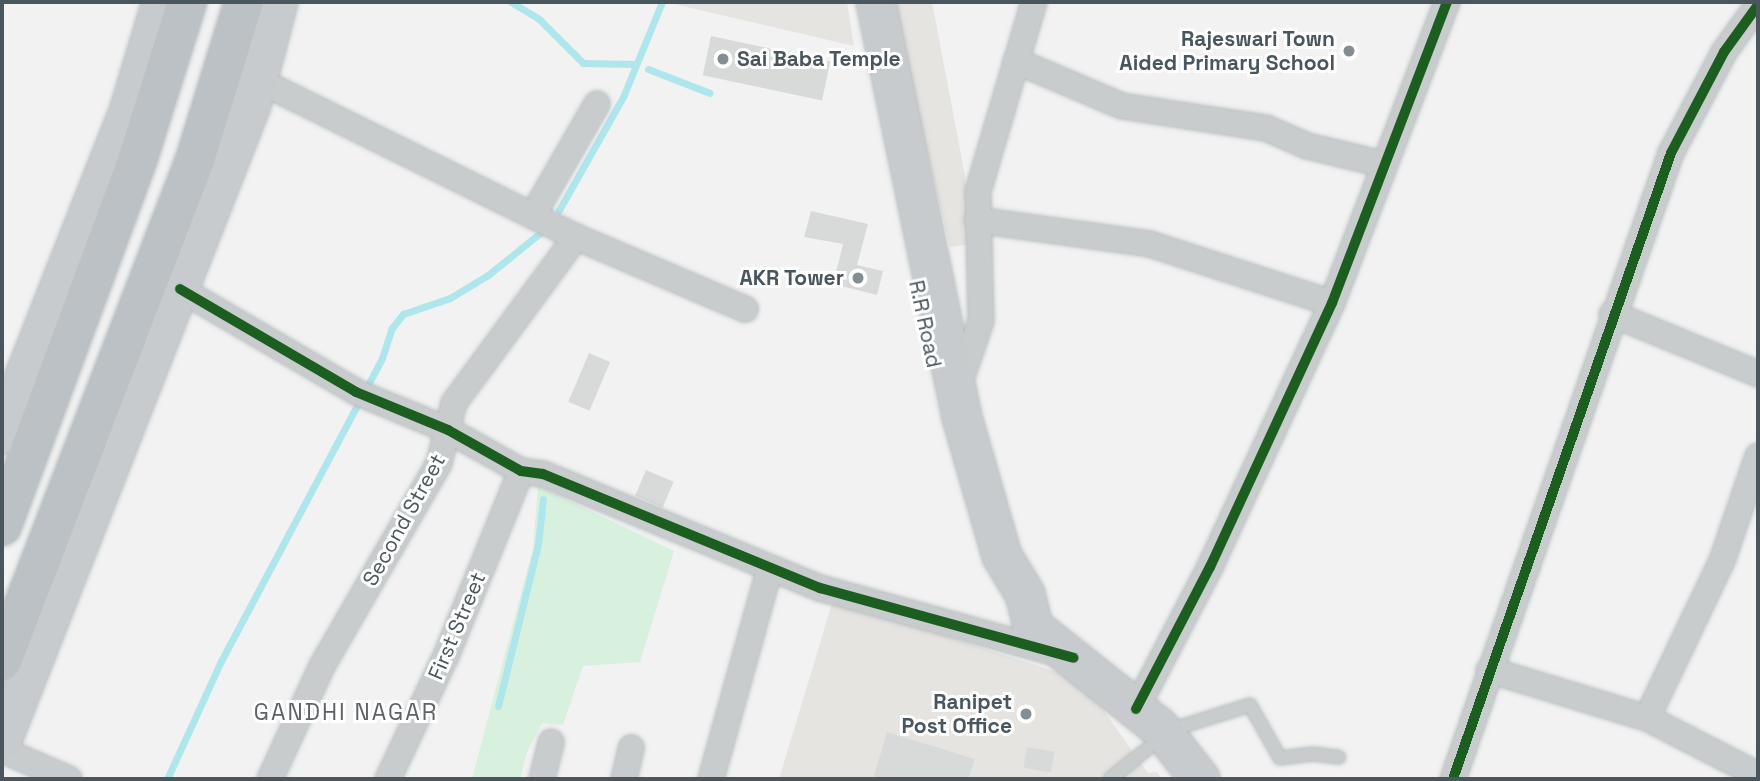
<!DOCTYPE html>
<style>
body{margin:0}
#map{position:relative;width:1760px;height:781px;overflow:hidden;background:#f2f2f2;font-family:"Space Grotesk",sans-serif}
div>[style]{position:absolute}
.commercial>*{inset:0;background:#e6e4e0}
.green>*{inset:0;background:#d8f0de}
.stream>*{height:7px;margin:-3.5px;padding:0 3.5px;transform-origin:3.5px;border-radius:3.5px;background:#aee6ec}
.building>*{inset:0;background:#d8dada;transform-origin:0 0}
.roads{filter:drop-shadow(0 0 2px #b7bdc0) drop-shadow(0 0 2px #b7bdc0)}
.lane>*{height:12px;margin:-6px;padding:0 6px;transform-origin:6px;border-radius:6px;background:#c9cccd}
.street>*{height:24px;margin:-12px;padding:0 12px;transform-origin:12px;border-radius:12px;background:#c9cccd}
.primary>*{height:38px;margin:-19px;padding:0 19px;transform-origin:19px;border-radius:19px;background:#c8cbcd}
.highway>*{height:38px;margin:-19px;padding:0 19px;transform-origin:19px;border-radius:19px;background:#bcc1c5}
.cycleway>*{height:10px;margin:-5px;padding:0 5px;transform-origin:5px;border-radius:5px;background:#1b5e20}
.dots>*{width:19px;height:19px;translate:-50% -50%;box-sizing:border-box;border:4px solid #fff;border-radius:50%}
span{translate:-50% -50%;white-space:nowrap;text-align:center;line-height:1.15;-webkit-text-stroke:6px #fff;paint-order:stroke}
.poi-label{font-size:21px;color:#49565d;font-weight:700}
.right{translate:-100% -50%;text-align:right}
.left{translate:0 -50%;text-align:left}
.street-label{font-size:21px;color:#49565d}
.neighbourhood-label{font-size:23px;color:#5d6265;letter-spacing:2px}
.frame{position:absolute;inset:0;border:4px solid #49565d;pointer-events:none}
</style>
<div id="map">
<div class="commercial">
<i style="clip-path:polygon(674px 2px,847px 2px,854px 46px,674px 4px)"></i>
<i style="clip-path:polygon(891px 2px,932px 2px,965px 176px,972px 244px,950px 247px)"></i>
<i style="clip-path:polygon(833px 600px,1082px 680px,1148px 773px,1157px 772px,1162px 779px,779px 779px)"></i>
</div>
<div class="green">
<i style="clip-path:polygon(538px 486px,674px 551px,640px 662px,583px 666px,563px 725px,542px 723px,527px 752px,520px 779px,472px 779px,533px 548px)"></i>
</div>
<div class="stream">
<i style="left:511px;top:2px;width:33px;rotate:31deg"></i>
<i style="left:539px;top:19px;width:62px;rotate:45deg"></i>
<i style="left:583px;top:63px;width:53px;rotate:1.1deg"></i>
<i style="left:648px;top:69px;width:66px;rotate:21.2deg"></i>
<i style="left:559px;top:210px;width:130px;rotate:-60.5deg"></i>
<i style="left:623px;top:97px;width:103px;rotate:-67.7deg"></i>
<i style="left:498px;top:706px;width:167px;rotate:-76.1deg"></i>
<i style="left:538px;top:544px;width:45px;rotate:-83.7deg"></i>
<i style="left:167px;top:779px;width:128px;rotate:-65.4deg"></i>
<i style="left:220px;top:663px;width:345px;rotate:-62deg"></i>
<i style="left:382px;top:358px;width:32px;rotate:-72deg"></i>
<i style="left:392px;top:328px;width:18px;rotate:-52deg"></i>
<i style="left:403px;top:314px;width:50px;rotate:-18.8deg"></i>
<i style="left:450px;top:298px;width:44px;rotate:-31.2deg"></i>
<i style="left:488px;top:275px;width:67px;rotate:-38.9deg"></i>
</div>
<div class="building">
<i style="left:711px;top:36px;width:122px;height:40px;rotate:12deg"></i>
<i style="clip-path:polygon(811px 211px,868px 224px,857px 265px,883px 271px,877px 295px,833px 284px,843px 244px,804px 237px)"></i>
<i style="left:589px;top:353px;width:23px;height:53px;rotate:23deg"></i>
<i style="left:646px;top:470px;width:30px;height:28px;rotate:23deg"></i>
<i style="clip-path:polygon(887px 732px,975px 759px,968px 779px,873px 779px)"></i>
<i style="left:1027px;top:747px;width:28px;height:21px;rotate:10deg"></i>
</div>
<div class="roads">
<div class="lane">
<i style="left:1167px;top:731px;width:87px;rotate:-17.4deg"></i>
<i style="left:1250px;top:705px;width:61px;rotate:60.5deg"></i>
<i style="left:1280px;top:758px;width:33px;rotate:-7deg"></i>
<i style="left:1313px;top:754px;width:26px;rotate:7deg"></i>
<i style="left:1110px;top:779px;width:48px;rotate:-39deg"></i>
</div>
<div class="street">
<i style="left:1016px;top:61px;width:115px;rotate:23deg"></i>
<i style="left:1122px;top:106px;width:146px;rotate:8.7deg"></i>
<i style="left:1266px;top:128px;width:45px;rotate:23.7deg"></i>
<i style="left:1307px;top:146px;width:77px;rotate:13.5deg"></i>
<i style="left:258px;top:80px;width:355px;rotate:26.3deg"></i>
<i style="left:576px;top:237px;width:184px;rotate:23.1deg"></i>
<i style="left:534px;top:213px;width:126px;rotate:-60deg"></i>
<i style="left:977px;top:220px;width:175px;rotate:7.9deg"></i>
<i style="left:1150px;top:244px;width:191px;rotate:18deg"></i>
<i style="left:180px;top:289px;width:204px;rotate:30.3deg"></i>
<i style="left:356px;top:392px;width:100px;rotate:22.4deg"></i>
<i style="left:448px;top:430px;width:84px;rotate:29.3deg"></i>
<i style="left:521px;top:471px;width:22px;rotate:8deg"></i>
<i style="left:543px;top:474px;width:300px;rotate:22.4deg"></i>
<i style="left:820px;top:588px;width:242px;rotate:15.4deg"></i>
<i style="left:1612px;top:314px;width:158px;rotate:22.3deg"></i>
<i style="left:958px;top:388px;width:71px;rotate:-71.1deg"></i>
<i style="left:981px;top:321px;width:130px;rotate:-91.3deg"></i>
<i style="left:978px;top:191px;width:197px;rotate:-73.5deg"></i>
<i style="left:1489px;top:670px;width:165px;rotate:16.9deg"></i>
<i style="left:1647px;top:718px;width:125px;rotate:27.2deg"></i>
<i style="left:1136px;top:709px;width:160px;rotate:-62.5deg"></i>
<i style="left:1210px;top:567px;width:291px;rotate:-65.2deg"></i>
<i style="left:1332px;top:303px;width:322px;rotate:-69.1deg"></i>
<i style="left:1647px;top:718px;width:174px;rotate:-64.5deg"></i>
<i style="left:1722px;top:561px;width:111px;rotate:-71.1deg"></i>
<i style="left:2px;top:750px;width:73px;rotate:23.4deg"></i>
<i style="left:270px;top:779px;width:124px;rotate:-65.3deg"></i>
<i style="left:322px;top:666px;width:234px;rotate:-60deg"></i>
<i style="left:439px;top:463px;width:62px;rotate:-76deg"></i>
<i style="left:454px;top:403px;width:206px;rotate:-53.7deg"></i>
<i style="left:388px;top:779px;width:136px;rotate:-64.8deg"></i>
<i style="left:446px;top:656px;width:200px;rotate:-67.9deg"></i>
<i style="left:542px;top:779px;width:38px;rotate:-76deg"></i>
<i style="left:624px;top:779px;width:32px;rotate:-77deg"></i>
<i style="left:711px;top:779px;width:219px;rotate:-74.4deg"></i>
<i style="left:1453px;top:779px;width:663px;rotate:-70.8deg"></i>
<i style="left:1671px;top:153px;width:114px;rotate:-62.3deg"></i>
<i style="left:1724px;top:52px;width:58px;rotate:-54.1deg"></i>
</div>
<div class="primary">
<i style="left:876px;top:2px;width:421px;rotate:78.3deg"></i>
<i style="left:961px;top:414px;width:148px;rotate:73.9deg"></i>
<i style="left:1002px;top:556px;width:44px;rotate:58.8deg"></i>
<i style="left:1025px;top:594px;width:34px;rotate:76deg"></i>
<i style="left:1033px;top:627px;width:162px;rotate:38.5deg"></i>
<i style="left:1160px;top:728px;width:65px;rotate:51.9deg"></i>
<i style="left:2px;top:434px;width:346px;rotate:-68.5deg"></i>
<i style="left:129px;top:112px;width:115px;rotate:-73.3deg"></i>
<i style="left:2px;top:740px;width:682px;rotate:-68.59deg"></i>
<i style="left:251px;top:105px;width:106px;rotate:-75.3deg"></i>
</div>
<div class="highway">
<i style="left:2px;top:526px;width:389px;rotate:-69.7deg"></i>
<i style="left:137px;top:161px;width:167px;rotate:-72.5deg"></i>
<i style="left:2px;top:661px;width:537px;rotate:-68.93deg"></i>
<i style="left:195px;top:160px;width:165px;rotate:-72.8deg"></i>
</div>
</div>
<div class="cycleway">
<i style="left:180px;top:289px;width:204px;rotate:30.3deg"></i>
<i style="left:356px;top:392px;width:100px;rotate:22.4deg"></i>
<i style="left:448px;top:430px;width:84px;rotate:29.3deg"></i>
<i style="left:521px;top:471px;width:22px;rotate:8deg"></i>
<i style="left:543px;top:474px;width:300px;rotate:22.4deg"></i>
<i style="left:820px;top:588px;width:263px;rotate:15.4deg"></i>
<i style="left:1136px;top:709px;width:160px;rotate:-62.5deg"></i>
<i style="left:1210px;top:567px;width:291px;rotate:-65.2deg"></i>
<i style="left:1332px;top:303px;width:322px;rotate:-69.1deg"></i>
<i style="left:1453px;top:779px;width:663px;rotate:-70.8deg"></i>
<i style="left:1671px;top:153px;width:114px;rotate:-62.3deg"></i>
<i style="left:1724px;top:52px;width:58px;rotate:-54.1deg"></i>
</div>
<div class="dots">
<i style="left:1349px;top:51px;background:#848d91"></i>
<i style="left:723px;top:59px;background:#848d91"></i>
<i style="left:858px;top:278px;background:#848d91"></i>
<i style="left:1026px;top:714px;background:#848d91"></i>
</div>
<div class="poi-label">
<span class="right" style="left:1335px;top:51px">Rajeswari Town<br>Aided Primary School</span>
<span class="left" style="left:737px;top:59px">Sai Baba Temple</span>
<span class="right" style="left:844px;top:278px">AKR Tower</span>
<span class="right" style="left:1012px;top:714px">Ranipet<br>Post Office</span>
</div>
<div class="street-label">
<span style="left:925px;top:324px;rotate:78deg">R.R Road</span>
<span style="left:404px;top:520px;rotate:-61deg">Second Street</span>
<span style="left:457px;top:626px;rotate:-67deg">First Street</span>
</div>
<div class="neighbourhood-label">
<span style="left:346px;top:712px">GANDHI NAGAR</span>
</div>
<div class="frame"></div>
</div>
